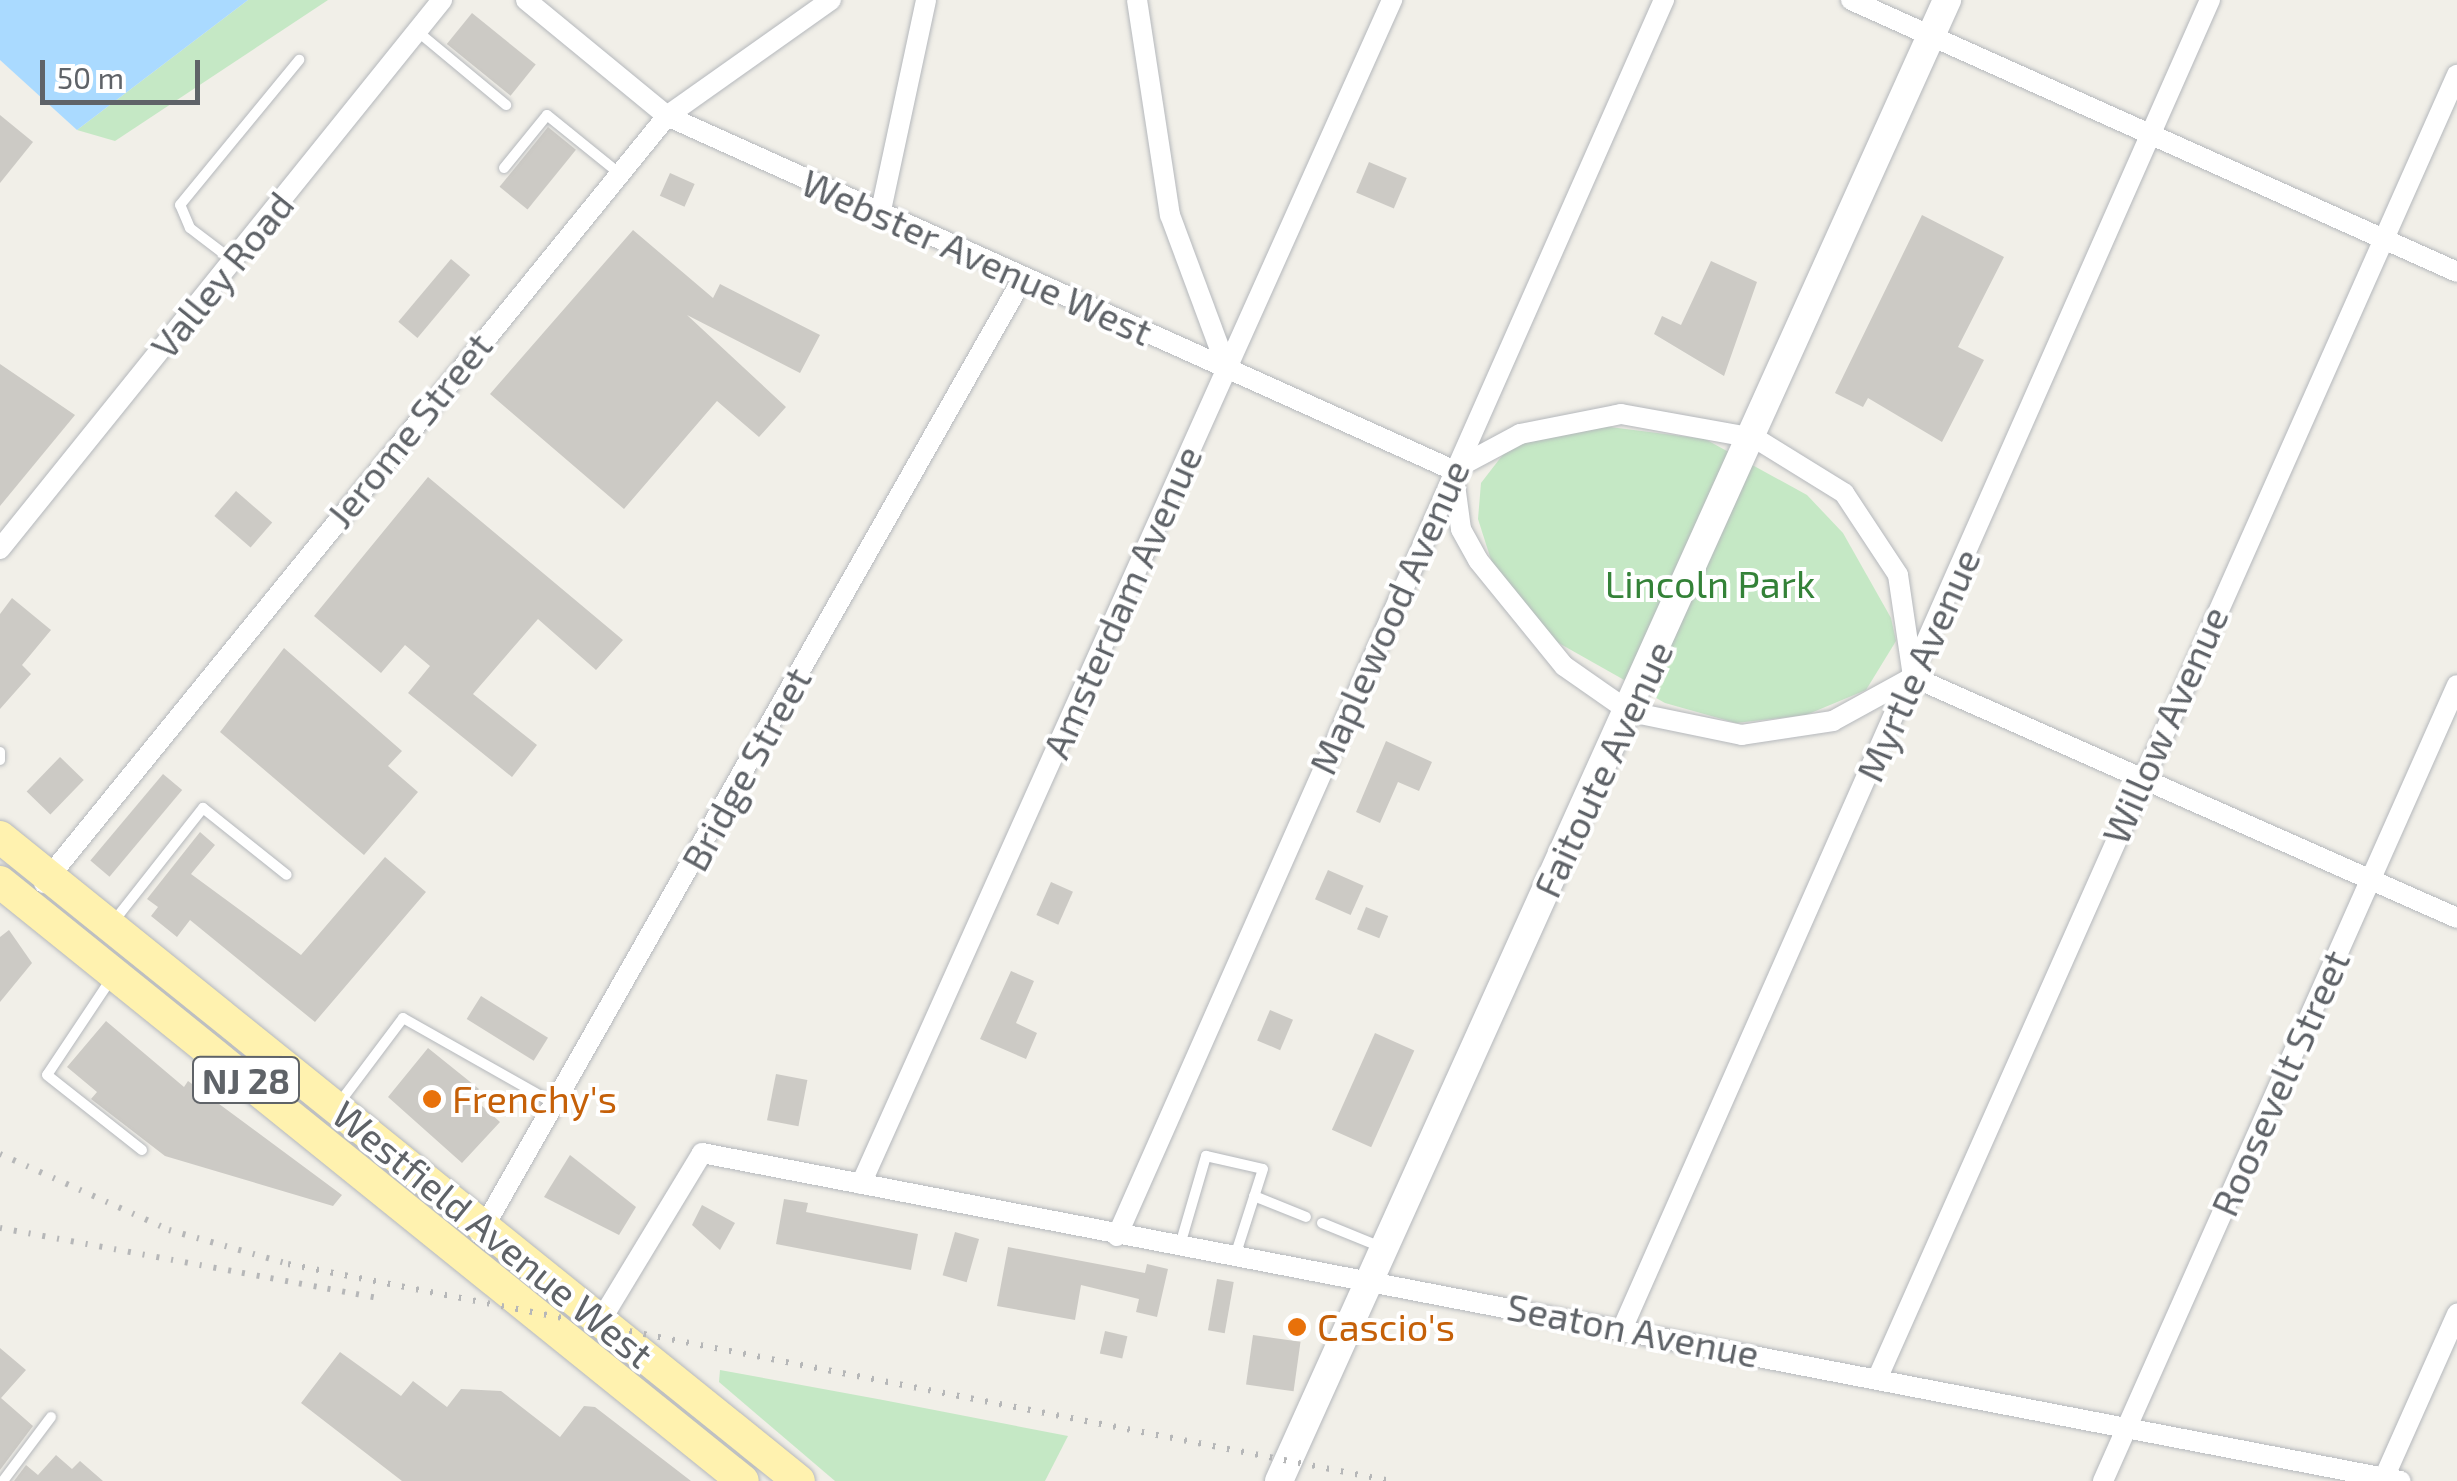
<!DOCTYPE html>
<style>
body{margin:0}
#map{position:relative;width:2457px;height:1481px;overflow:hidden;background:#f1efe8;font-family:"Exo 2",sans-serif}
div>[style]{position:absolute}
.green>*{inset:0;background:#c5e8c5}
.water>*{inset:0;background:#aadaff}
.building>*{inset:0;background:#cccac5;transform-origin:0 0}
.roads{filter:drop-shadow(0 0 2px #b5b8bc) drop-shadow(0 0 2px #b5b8bc)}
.lane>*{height:10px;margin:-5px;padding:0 5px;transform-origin:5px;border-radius:5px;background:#fff}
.street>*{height:20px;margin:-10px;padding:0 10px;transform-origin:10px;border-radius:10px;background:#fff}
.secondary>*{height:28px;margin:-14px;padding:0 14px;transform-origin:14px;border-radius:14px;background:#fff}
.primary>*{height:32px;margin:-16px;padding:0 16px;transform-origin:16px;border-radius:16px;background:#fff2af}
.rail>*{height:6px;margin-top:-3px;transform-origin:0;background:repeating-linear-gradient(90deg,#b6b7b8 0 2.5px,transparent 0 14.5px)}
.dots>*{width:28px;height:28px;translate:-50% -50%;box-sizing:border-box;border:5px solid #fff;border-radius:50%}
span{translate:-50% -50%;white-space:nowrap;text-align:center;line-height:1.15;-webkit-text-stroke:8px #fff;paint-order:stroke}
.shield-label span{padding:2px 8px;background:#fff;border:2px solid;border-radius:8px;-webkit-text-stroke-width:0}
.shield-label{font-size:35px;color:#5f6368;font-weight:700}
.street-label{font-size:38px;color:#5f6368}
.park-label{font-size:38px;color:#348238}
.food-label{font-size:38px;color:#c56008}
.left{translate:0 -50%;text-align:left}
.scale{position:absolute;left:40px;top:60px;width:160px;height:45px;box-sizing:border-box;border:5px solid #5f6368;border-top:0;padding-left:12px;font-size:30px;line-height:35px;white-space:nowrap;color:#5f6368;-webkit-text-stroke:8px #fff;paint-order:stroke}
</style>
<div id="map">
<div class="green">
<i style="clip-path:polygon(248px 0,328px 0,115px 141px,77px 130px)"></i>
<i style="clip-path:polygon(1602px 426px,1705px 439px,1807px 495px,1843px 533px,1891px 618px,1896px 641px,1866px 690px,1806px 715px,1736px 723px,1665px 703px,1548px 637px,1492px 563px,1478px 519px,1481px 483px,1508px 448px,1541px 432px)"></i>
<i style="clip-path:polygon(720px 1370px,883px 1400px,1068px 1436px,1045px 1481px,835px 1481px,719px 1382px)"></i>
</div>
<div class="water">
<i style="clip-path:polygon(0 0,248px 0,77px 130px,0 60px)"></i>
</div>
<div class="building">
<i style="left:472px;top:13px;width:82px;height:40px;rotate:39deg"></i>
<i style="clip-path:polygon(0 115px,33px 142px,0 183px)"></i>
<i style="left:548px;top:127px;width:36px;height:77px;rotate:39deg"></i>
<i style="left:1369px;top:162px;width:41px;height:33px;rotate:23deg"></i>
<i style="left:670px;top:173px;width:27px;height:25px;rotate:24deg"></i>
<i style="clip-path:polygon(1922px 215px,2004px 257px,1958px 347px,1984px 360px,1942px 442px,1868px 398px,1863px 407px,1835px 393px)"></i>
<i style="clip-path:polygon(633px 230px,713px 298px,720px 284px,820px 335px,800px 373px,687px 315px,786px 407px,759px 437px,717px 401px,624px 509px,490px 394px)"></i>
<i style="left:451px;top:259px;width:25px;height:82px;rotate:40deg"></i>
<i style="clip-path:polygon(1711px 261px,1757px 282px,1724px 376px,1654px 334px,1662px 316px,1681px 325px)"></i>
<i style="clip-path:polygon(0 364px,75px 415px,0 506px)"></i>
<i style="clip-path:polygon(428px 477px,623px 640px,596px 670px,538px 619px,473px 694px,537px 745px,512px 777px,408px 693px,430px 666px,405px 645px,381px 673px,314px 616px)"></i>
<i style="left:236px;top:491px;width:48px;height:33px;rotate:41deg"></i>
<i style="clip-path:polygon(12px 598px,51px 630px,22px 665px,31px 674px,0 709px,0 614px)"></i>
<i style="clip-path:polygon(284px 648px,402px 751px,388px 766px,418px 792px,364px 855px,220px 732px)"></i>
<i style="clip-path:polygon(1386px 741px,1432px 762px,1419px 791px,1398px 782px,1380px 823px,1356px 812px)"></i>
<i style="left:60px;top:757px;width:33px;height:48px;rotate:44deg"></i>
<i style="left:163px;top:774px;width:25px;height:113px;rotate:40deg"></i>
<i style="clip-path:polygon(200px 832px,215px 845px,191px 874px,301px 955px,385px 857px,426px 892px,315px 1022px,190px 920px,177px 937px,151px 916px,158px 907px,147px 899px)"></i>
<i style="left:1328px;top:870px;width:39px;height:32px;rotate:24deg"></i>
<i style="left:1051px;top:882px;width:24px;height:36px;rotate:24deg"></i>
<i style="left:1366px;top:907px;width:24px;height:24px;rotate:22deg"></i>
<i style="clip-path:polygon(9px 930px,32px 963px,0 1002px,0 937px)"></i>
<i style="clip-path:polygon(1011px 971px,1034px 981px,1016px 1023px,1037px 1033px,1026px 1059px,980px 1039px)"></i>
<i style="left:481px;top:996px;width:79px;height:27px;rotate:32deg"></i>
<i style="left:1270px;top:1010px;width:25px;height:33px;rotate:23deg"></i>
<i style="clip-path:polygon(106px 1021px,184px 1087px,188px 1081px,342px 1195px,333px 1206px,165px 1156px,91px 1099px,97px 1092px,67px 1067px)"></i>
<i style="left:1375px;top:1033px;width:43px;height:106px;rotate:24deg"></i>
<i style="clip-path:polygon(428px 1048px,479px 1089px,472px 1097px,500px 1122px,462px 1163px,388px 1097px)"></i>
<i style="left:776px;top:1074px;width:32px;height:47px;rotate:11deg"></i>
<i style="clip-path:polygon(570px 1155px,636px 1207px,619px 1235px,544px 1197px)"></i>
<i style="clip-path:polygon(784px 1199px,808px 1203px,806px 1212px,918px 1234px,911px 1270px,776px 1244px)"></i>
<i style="clip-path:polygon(702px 1205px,735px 1223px,720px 1250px,692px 1225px)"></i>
<i style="left:955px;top:1232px;width:25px;height:45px;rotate:16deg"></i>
<i style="clip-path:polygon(1008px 1247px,1145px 1273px,1147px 1264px,1168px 1269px,1157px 1317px,1136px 1312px,1139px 1299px,1081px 1285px,1075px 1320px,997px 1306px)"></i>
<i style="left:1217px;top:1279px;width:17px;height:52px;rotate:10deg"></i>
<i style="left:1105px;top:1331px;width:23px;height:23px;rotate:13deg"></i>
<i style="left:1253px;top:1335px;width:48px;height:50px;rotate:8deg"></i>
<i style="clip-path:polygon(0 1348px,26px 1370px,1px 1398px,33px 1426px,0 1470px)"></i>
<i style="clip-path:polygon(340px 1352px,401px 1396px,413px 1381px,447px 1407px,461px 1389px,501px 1391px,560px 1437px,584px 1406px,595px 1407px,691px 1481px,402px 1481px,301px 1403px)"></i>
<i style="clip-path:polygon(56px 1455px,72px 1469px,80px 1461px,103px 1481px,14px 1481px,26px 1465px,38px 1475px)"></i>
</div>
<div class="roads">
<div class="lane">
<i style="left:417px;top:31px;width:116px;rotate:39.7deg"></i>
<i style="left:504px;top:168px;width:68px;rotate:-50.9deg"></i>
<i style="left:547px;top:115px;width:94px;rotate:38.9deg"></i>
<i style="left:232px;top:260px;width:53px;rotate:-142.7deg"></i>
<i style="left:190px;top:228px;width:25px;rotate:-113deg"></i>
<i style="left:180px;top:205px;width:188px;rotate:-50.6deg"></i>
<i style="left:0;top:752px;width:8px;rotate:90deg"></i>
<i style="left:114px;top:921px;width:144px;rotate:-51.8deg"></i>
<i style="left:203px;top:808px;width:107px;rotate:38.6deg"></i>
<i style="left:111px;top:979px;width:115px;rotate:123.7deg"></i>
<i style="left:47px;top:1075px;width:121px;rotate:38.3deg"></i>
<i style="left:340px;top:1102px;width:105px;rotate:-53.1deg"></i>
<i style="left:403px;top:1018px;width:177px;rotate:29.5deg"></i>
<i style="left:1254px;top:1196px;width:56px;rotate:22deg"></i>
<i style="left:1322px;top:1223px;width:64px;rotate:22.1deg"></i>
<i style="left:1180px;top:1245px;width:93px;rotate:-73.7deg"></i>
<i style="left:1206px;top:1156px;width:58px;rotate:12.8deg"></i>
<i style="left:1263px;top:1169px;width:91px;rotate:107.8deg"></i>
<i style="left:3px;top:1481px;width:80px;rotate:-53.1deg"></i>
</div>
<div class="street">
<i style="left:526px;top:0;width:183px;rotate:39.4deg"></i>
<i style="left:667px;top:116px;width:862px;rotate:24.25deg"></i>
<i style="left:1137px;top:0;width:218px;rotate:81.3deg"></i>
<i style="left:1170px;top:215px;width:163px;rotate:69.6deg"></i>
<i style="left:1851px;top:0;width:664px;rotate:24.17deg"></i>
<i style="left:880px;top:215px;width:220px;rotate:-77.9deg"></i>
<i style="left:1621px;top:414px;width:136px;rotate:10.2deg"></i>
<i style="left:1755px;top:438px;width:105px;rotate:31.7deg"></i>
<i style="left:1844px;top:493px;width:98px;rotate:56.6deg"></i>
<i style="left:1898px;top:575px;width:103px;rotate:81.6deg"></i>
<i style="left:1913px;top:677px;width:91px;rotate:151.2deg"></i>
<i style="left:1833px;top:721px;width:92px;rotate:171.3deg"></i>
<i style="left:1742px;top:735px;width:114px;rotate:-168.4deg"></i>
<i style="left:1630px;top:712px;width:80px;rotate:-145.1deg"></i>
<i style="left:1564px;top:666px;width:136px;rotate:-129.1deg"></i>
<i style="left:1478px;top:560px;width:35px;rotate:-119deg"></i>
<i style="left:1461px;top:529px;width:60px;rotate:-97.7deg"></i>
<i style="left:1453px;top:470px;width:76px;rotate:-28.2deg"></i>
<i style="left:1520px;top:434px;width:103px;rotate:-11.2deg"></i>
<i style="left:0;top:549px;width:705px;rotate:-51.16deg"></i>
<i style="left:1913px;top:677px;width:595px;rotate:23.89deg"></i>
<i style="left:44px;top:883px;width:988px;rotate:-50.91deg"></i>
<i style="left:667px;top:116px;width:201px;rotate:-35.3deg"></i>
<i style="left:861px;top:1184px;width:1298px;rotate:-65.84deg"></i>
<i style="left:480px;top:1234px;width:1099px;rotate:-60.4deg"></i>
<i style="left:1117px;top:1236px;width:1352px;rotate:-66.13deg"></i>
<i style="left:601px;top:1320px;width:195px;rotate:-58.8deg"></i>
<i style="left:702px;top:1153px;width:1730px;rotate:10.93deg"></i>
<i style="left:1623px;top:1327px;width:1451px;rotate:-66.14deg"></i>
<i style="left:1878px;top:1377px;width:1425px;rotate:-66.03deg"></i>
<i style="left:2384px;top:1478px;width:180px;rotate:-66deg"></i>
<i style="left:2103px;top:1481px;width:871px;rotate:-66.02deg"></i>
</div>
<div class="secondary">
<i style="left:1279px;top:1481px;width:1625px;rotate:-65.72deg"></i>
</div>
<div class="primary">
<i style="left:0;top:837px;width:1026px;rotate:38.87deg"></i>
<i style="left:0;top:882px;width:954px;rotate:38.88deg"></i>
</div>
</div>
<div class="rail">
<i style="left:0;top:1154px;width:185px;rotate:24.2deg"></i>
<i style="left:169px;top:1230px;width:124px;rotate:15.9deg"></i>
<i style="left:288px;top:1264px;width:1124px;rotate:11.13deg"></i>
<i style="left:0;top:1228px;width:385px;rotate:10.5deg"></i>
</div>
<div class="dots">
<i style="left:432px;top:1099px;background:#e8710a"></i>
<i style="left:1297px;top:1327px;background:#e8710a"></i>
</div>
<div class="shield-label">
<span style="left:246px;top:1080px">NJ 28</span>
</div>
<div class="street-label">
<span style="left:977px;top:257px;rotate:24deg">Webster Avenue West</span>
<span style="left:222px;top:275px;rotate:-51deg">Valley Road</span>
<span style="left:409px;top:430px;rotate:-51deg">Jerome Street</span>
<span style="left:1122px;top:602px;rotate:-66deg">Amsterdam Avenue</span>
<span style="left:1389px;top:617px;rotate:-66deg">Maplewood Avenue</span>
<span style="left:1918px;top:665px;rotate:-66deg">Myrtle Avenue</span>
<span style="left:2165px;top:725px;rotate:-66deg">Willow Avenue</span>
<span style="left:746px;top:769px;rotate:-61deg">Bridge Street</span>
<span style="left:1603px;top:769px;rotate:-65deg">Faitoute Avenue</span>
<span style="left:2280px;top:1083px;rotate:-66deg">Roosevelt Street</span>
<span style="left:493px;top:1234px;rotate:39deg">Westfield Avenue West</span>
<span style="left:1633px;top:1330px;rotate:11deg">Seaton Avenue</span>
</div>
<div class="park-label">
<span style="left:1710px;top:584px">Lincoln Park</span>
</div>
<div class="food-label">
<span class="left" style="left:452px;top:1099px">Frenchy's</span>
<span class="left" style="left:1317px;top:1327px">Cascio's</span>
</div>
<div class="scale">50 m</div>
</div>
